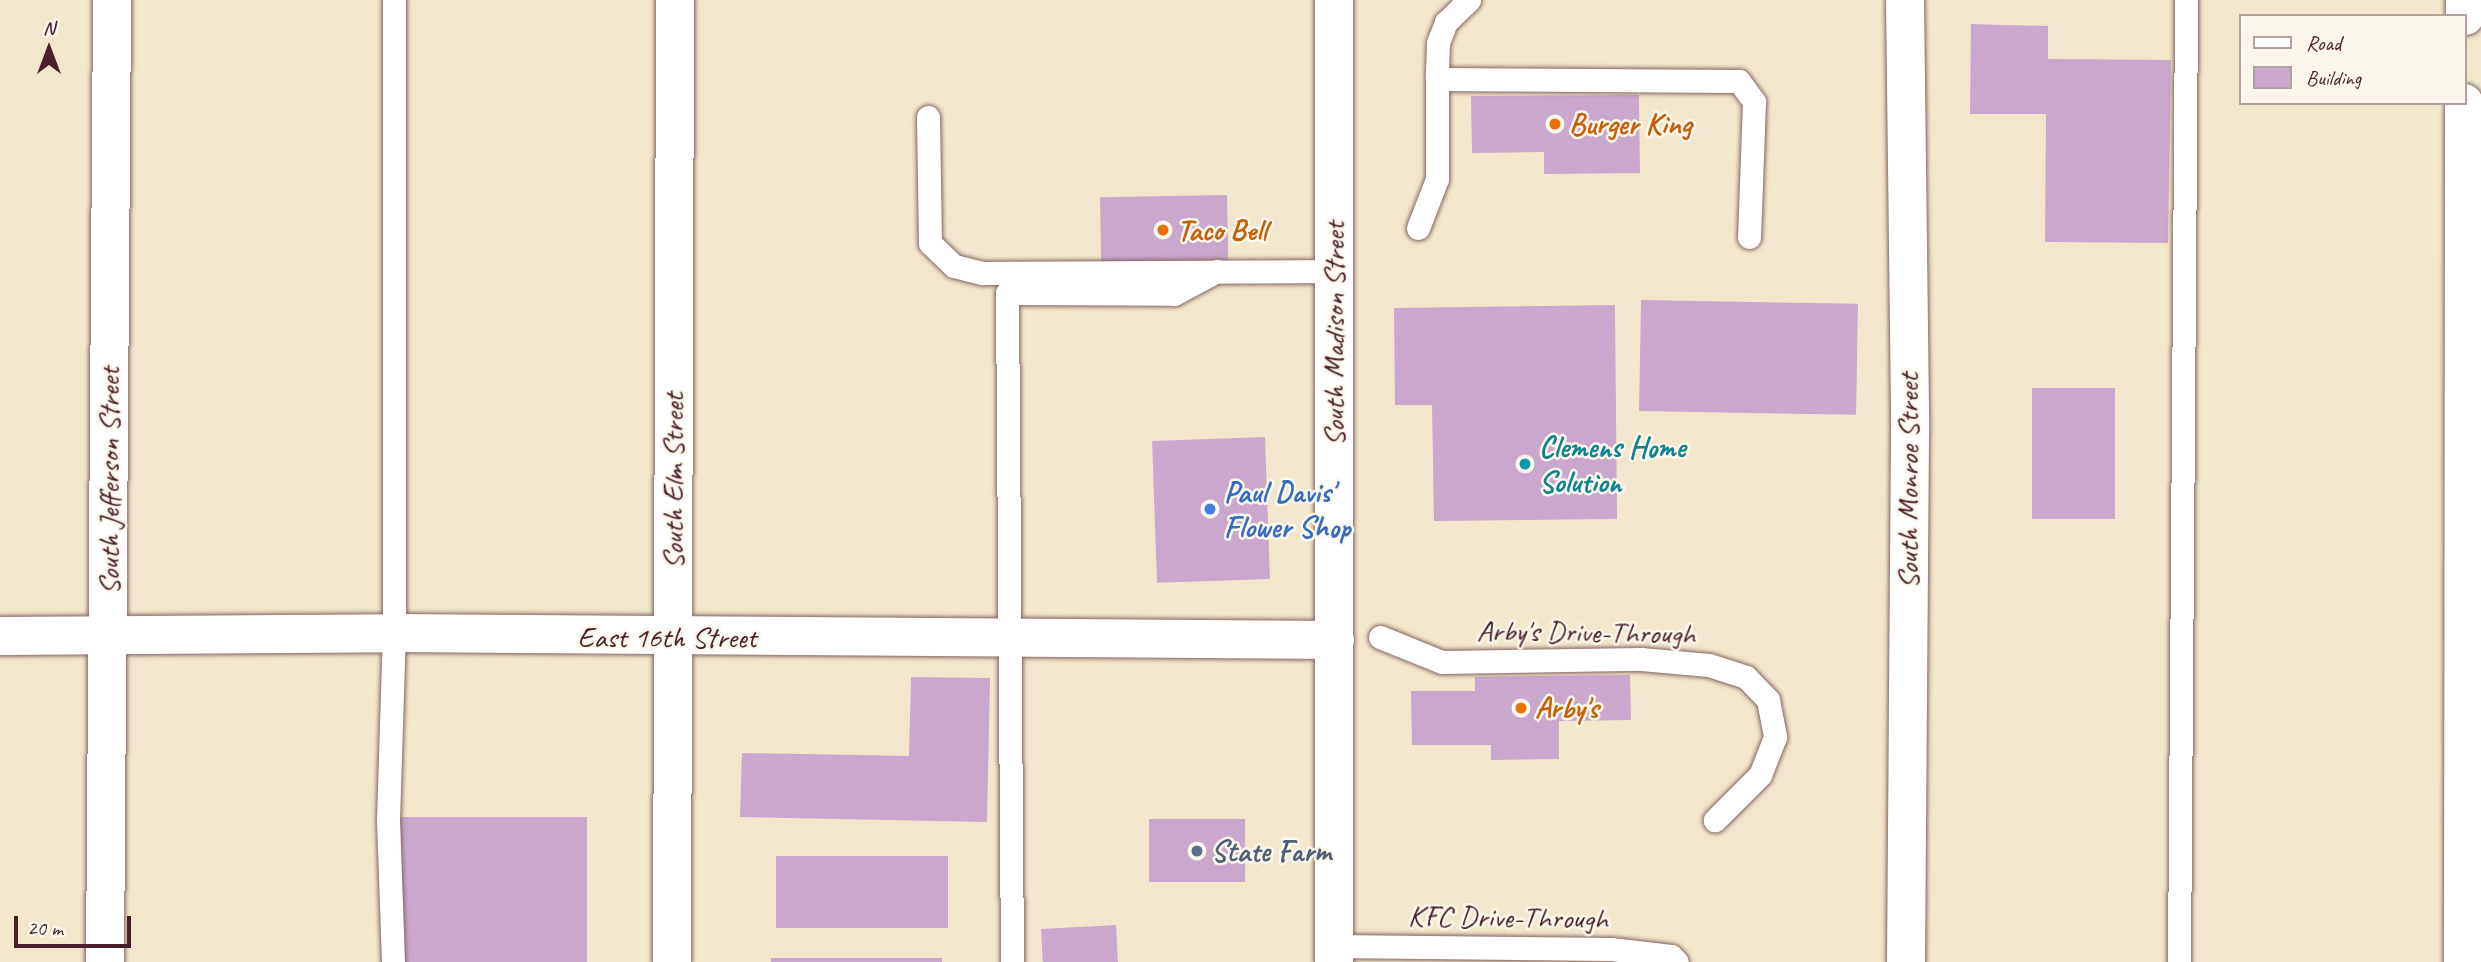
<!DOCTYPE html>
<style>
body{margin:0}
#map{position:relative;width:2481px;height:962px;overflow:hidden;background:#f2e7cc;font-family:Caveat,sans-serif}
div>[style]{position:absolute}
.building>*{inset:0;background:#caa7cd;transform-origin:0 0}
.roads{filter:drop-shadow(0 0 2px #856563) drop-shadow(0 0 2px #856563)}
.lane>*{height:23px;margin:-11.5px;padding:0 11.5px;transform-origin:11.5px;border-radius:11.5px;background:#fff}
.street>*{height:38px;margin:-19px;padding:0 19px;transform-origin:19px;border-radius:19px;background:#fff}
.secondary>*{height:38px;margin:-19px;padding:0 19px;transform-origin:19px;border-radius:19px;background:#fff}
.dots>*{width:19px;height:19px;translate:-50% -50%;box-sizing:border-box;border:4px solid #fbf7ec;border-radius:50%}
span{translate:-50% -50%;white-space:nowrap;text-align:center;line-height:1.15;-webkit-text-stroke:5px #fbf7ec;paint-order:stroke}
.food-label{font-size:30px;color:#c56008;font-weight:700}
.left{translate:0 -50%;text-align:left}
.street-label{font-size:30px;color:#4a1f2b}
.culture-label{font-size:30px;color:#0d838f;font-weight:700}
.shop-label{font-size:30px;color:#366cbe;font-weight:700}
.service-label{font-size:30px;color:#4e5e75;font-weight:700}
.legend{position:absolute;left:2239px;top:14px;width:228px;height:91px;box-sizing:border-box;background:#fbf7ec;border:2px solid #b4a19f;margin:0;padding:9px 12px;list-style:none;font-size:21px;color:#4a1f2b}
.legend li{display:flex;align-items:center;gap:14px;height:35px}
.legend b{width:35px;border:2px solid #b4a19f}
.north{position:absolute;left:14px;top:14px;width:70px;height:70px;-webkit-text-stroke:5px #fbf7ec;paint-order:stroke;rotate:0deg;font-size:19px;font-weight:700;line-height:28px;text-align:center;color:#4a1f2b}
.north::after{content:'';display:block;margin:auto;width:24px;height:32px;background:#4a1f2b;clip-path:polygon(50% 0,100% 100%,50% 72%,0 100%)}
.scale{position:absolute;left:14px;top:916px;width:117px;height:32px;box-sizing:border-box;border:4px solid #4a1f2b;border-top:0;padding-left:9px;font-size:21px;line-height:24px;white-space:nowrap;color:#4a1f2b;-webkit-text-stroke:5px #fbf7ec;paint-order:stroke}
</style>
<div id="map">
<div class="building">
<i style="clip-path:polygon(1971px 24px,2048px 26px,2048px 59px,2171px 60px,2168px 243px,2045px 242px,2046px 114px,1970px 114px)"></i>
<i style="clip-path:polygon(1639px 95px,1640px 173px,1544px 174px,1544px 152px,1472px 153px,1471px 96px)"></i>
<i style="left:1227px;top:195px;width:71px;height:127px;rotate:89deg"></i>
<i style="left:1641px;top:300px;width:217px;height:111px;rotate:1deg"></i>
<i style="clip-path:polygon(1615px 305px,1617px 519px,1434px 521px,1432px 405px,1395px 405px,1394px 308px)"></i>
<i style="left:2032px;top:388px;width:83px;height:131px"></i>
<i style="left:1265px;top:437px;width:142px;height:113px;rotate:88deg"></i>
<i style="clip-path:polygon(1630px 675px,1631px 720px,1559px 721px,1559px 759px,1491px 760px,1491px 745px,1412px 745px,1411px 691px,1475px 691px,1475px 677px)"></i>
<i style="clip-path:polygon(911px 677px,990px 678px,987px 822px,740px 817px,742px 753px,909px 756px)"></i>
<i style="left:587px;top:817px;width:145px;height:199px;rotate:90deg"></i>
<i style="left:1245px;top:819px;width:63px;height:96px;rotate:90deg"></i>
<i style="left:776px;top:856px;width:172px;height:72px"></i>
<i style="left:1116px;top:925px;width:37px;height:75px;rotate:87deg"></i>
<i style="left:771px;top:958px;width:171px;height:4px"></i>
</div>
<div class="roads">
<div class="lane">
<i style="left:1469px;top:0;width:32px;rotate:136deg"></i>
<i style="left:1446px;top:22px;width:22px;rotate:111deg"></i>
<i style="left:1438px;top:43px;width:36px;rotate:92deg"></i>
<i style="left:1437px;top:79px;width:302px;rotate:0.4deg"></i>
<i style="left:1739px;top:81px;width:26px;rotate:54deg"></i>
<i style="left:1754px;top:102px;width:135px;rotate:92.1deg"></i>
<i style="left:928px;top:117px;width:126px;rotate:89.1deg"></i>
<i style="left:930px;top:243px;width:33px;rotate:44deg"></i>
<i style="left:954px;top:266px;width:30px;rotate:14deg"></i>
<i style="left:983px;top:273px;width:351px;rotate:-0.3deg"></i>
<i style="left:1418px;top:228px;width:53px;rotate:-68.8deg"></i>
<i style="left:1437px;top:179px;width:100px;rotate:-90deg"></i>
<i style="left:1380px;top:637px;width:67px;rotate:22deg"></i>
<i style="left:1442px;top:662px;width:199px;rotate:-0.9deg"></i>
<i style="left:1641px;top:659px;width:68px;rotate:5deg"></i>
<i style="left:1709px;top:665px;width:39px;rotate:18deg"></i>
<i style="left:1746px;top:677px;width:32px;rotate:46deg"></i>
<i style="left:1768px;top:700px;width:38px;rotate:79deg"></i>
<i style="left:1775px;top:737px;width:41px;rotate:111.5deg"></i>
<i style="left:1760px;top:775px;width:64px;rotate:135deg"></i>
<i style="left:1334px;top:946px;width:277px;rotate:0.6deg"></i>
<i style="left:1611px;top:949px;width:60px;rotate:6.7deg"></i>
<i style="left:1671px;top:956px;width:8px;rotate:45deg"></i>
<i style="left:393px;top:962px;width:142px;rotate:-92deg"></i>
<i style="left:388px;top:820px;width:187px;rotate:-88.2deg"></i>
<i style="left:394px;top:633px;width:633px;rotate:-90deg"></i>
<i style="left:1012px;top:962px;width:669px;rotate:-90.43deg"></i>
<i style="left:1007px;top:293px;width:167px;rotate:0.3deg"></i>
<i style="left:1174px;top:294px;width:49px;rotate:-28.1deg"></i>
<i style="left:2179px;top:962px;width:962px;rotate:-89.58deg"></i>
</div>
<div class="street">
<i style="left:1905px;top:0;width:432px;rotate:89.3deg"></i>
<i style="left:1910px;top:432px;width:530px;rotate:90.43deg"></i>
<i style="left:2465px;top:16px;width:16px;rotate:-90deg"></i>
<i style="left:0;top:636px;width:394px;rotate:-0.4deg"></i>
<i style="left:394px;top:633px;width:941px;rotate:0.43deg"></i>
<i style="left:105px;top:962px;width:962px;rotate:-89.58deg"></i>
<i style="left:672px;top:962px;width:962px;rotate:-89.82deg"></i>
<i style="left:2463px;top:962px;width:859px;rotate:-89.93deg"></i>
</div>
<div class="secondary">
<i style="left:1334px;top:0;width:962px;rotate:90deg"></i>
</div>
</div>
<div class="dots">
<i style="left:1555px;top:124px;background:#e8710a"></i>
<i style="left:1163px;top:230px;background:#e8710a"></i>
<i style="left:1525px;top:464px;background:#0f9aa8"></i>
<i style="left:1210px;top:509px;background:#3f7fe0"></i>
<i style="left:1521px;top:708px;background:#e8710a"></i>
<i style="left:1197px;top:851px;background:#5c6f8a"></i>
</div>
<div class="food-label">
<span class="left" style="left:1569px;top:124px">Burger King</span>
<span class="left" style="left:1177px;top:230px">Taco Bell</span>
<span class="left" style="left:1535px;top:708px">Arby's</span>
</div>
<div class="street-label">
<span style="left:1334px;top:334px;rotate:-90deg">South Madison Street</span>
<span style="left:109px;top:481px;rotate:-90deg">South Jefferson Street</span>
<span style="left:673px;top:481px;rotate:-90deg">South Elm Street</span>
<span style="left:1908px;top:481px;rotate:-90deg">South Monroe Street</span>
<span style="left:1586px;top:632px;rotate:1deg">Arby's Drive-Through</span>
<span style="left:667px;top:637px">East 16th Street</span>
<span style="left:1508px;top:917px;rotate:1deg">KFC Drive-Through</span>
</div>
<div class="culture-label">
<span class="left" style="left:1539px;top:464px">Clemens Home<br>Solution</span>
</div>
<div class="shop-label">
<span class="left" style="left:1224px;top:509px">Paul Davis'<br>Flower Shop</span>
</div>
<div class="service-label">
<span class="left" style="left:1211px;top:851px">State Farm</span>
</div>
<ul class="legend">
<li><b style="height:9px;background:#fff"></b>Road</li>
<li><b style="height:19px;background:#caa7cd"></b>Building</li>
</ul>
<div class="north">N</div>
<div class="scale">20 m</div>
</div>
